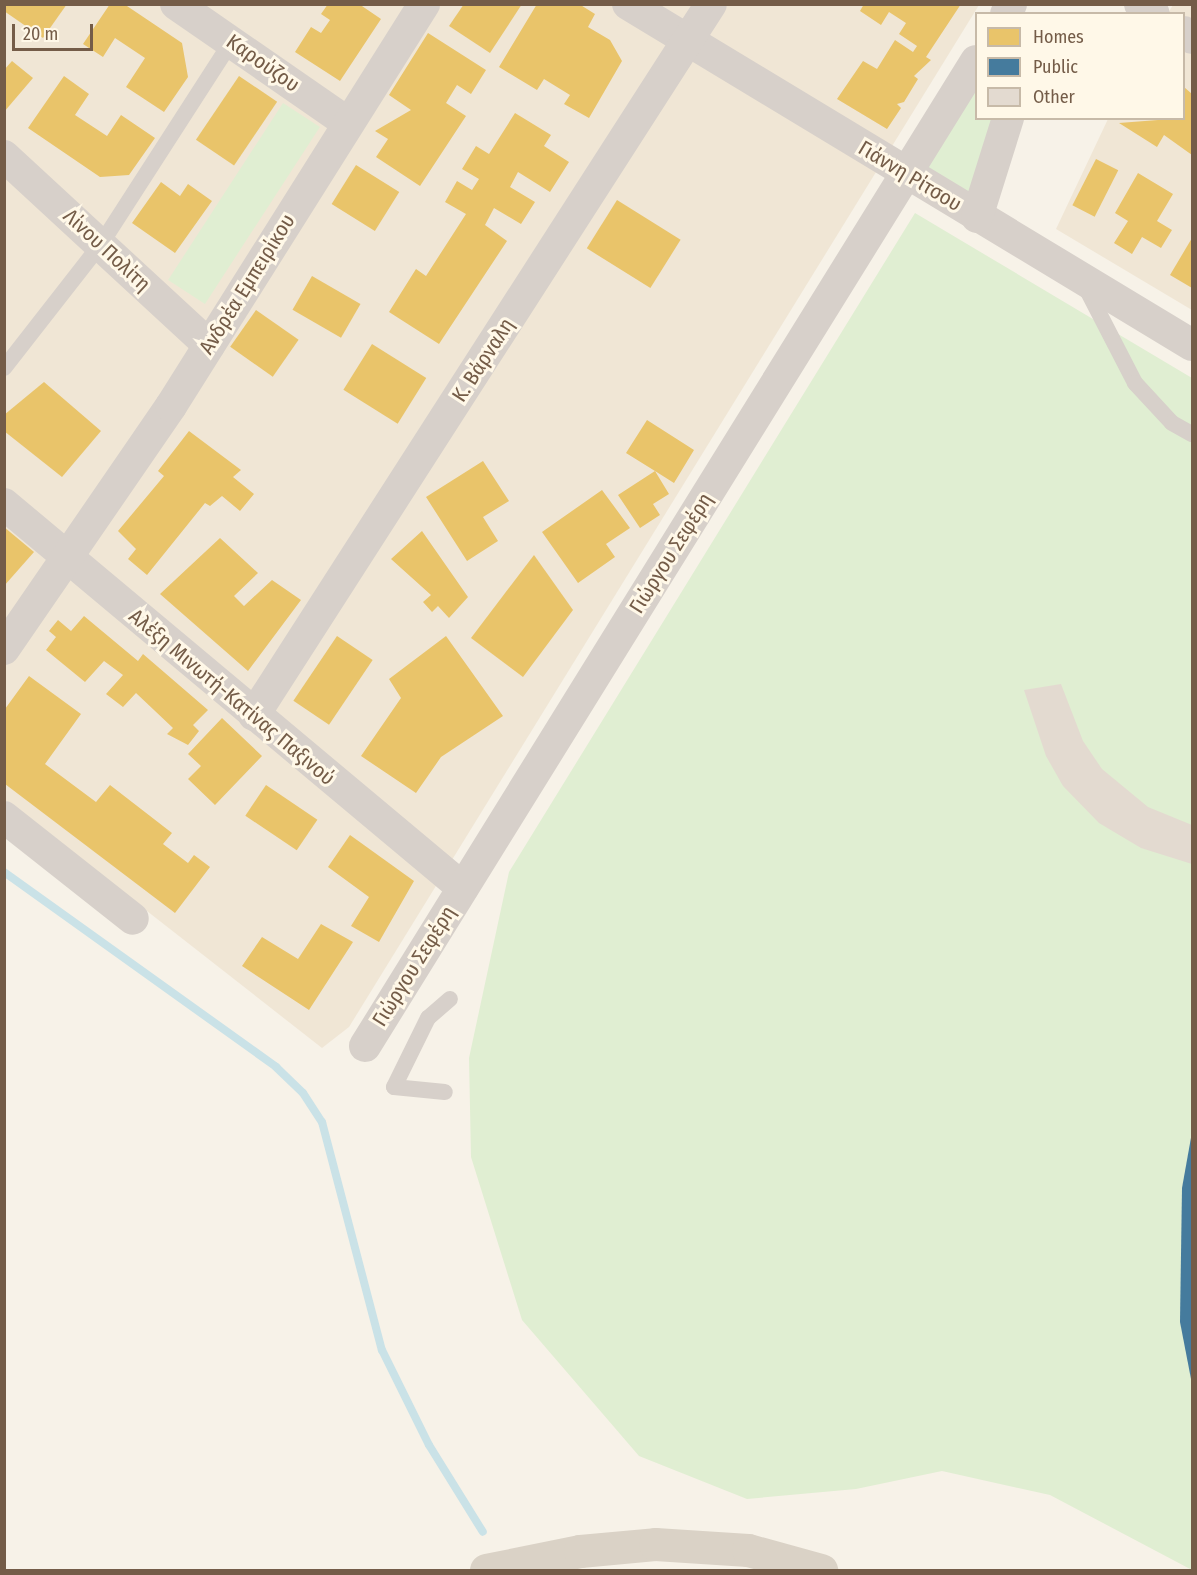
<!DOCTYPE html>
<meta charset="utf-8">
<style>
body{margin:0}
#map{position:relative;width:1197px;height:1575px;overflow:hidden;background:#f7f2e8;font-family:"Fira Sans Condensed",sans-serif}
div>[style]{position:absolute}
.residential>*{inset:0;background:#f0e6d5}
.green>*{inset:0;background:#e0eed2;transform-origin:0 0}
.homes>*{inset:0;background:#e9c46a;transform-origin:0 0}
.public>*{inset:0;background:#457b9d}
.stream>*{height:8px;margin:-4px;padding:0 4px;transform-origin:4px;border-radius:4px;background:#cae2e7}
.building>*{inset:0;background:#e3dad0}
.lane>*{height:16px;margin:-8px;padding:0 8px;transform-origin:8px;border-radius:8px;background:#d7d0ca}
.street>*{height:32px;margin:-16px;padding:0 16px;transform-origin:16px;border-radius:16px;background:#d7d0ca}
.primary>*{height:33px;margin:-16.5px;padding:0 16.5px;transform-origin:16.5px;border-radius:16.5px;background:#dad2c6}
span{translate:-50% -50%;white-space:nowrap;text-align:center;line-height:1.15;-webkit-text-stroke:6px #fff8e8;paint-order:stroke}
.street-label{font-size:21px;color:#745c48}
.frame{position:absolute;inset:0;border:6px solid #745c48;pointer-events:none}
.legend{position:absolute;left:975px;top:12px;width:210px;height:108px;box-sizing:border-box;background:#fff8e8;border:2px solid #c7baa8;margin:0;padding:8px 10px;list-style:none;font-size:18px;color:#745c48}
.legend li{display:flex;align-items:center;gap:12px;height:30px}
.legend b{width:30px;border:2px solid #c7baa8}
.scale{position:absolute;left:12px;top:24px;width:81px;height:27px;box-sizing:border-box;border:3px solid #745c48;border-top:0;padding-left:8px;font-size:18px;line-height:21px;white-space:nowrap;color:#745c48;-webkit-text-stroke:4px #fff8e8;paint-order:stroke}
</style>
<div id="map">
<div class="residential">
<i style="clip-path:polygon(4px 5px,979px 5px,349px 1027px,322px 1048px,5px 800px)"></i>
<i style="clip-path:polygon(1173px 5px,1192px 5px,1192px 310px,1056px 229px,1108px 119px,1184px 118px,1184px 14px,1168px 13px)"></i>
</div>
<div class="green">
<i style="clip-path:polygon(976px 61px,976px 118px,1008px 119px,977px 217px,906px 175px)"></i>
<i style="left:283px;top:103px;width:44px;height:211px;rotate:33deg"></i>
<i style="clip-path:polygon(915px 213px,1192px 378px,1192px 1570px,1050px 1495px,942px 1471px,856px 1489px,747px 1499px,639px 1456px,522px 1320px,471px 1157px,469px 1058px,509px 872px)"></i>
</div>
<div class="homes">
<i style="clip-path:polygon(4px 4px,67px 4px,43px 38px,4px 11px)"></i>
<i style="clip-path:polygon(110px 4px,124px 4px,182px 43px,188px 77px,164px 112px,126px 87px,145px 58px,115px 38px,103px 57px,83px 44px)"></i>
<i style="clip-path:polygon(328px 4px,359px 4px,381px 19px,340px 81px,295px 52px,311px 27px,321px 33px,330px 20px,321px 14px)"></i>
<i style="clip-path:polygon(464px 4px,522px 4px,490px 53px,449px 26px)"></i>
<i style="clip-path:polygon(537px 4px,579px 4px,595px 14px,588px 27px,610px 40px,622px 61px,589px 118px,564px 104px,570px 95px,544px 79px,537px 90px,499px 67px)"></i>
<i style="clip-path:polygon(864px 4px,961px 4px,926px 57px,931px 60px,914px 76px,918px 79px,904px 102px,897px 104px,901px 108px,887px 129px,837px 99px,863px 61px,877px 69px,895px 40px,913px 52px,917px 46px,899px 34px,906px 23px,889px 12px,881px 25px,860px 11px)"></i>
<i style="clip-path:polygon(428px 33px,486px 70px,471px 94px,457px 85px,446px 103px,466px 116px,420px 186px,376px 157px,388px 139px,375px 131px,411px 110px,389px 95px)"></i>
<i style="clip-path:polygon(12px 61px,33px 78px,4px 112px,4px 70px)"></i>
<i style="clip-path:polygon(64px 76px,89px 94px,75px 115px,107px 136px,121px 115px,155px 138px,129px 175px,100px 177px,28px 128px)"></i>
<i style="left:239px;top:76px;width:46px;height:77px;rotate:34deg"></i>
<i style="clip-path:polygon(1184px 87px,1192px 94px,1192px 155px,1164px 135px,1157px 147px,1119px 123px,1184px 118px)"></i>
<i style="clip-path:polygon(515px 113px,551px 135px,544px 146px,569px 162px,550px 192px,518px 172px,510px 187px,535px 202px,521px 224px,494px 208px,485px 225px,507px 241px,439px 344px,389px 312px,416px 269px,426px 276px,466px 214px,445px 202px,457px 181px,472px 190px,479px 179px,462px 169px,476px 146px,489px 154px)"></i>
<i style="left:1096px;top:159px;width:25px;height:52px;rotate:27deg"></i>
<i style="left:356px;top:165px;width:51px;height:46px;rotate:32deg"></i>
<i style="clip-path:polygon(1138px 173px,1173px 194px,1157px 221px,1172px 230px,1161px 248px,1142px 237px,1132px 254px,1114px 243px,1128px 221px,1115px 213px)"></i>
<i style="clip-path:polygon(161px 182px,180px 196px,188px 184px,212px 201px,175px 253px,132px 223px)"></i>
<i style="left:617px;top:200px;width:75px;height:57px;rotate:32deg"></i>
<i style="clip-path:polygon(1192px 238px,1192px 288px,1170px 275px)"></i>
<i style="left:312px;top:276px;width:56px;height:39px;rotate:30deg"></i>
<i style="left:256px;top:310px;width:52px;height:45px;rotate:35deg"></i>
<i style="left:372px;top:344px;width:64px;height:54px;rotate:32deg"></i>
<i style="clip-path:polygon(44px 382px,101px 431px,62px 477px,4px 431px,4px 415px)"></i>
<i style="clip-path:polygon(647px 420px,694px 450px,674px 483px,655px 471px,669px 494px,653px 504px,660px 515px,640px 528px,618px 495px,655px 471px,626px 453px)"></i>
<i style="clip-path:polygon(189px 431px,241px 470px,233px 477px,254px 494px,240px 511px,222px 496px,210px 506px,205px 503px,147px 575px,128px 559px,136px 549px,118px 531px,164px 476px,158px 471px)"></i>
<i style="clip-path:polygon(483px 461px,509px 501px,483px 517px,498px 541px,467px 561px,426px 497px)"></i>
<i style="clip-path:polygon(602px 490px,630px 528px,606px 544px,615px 557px,578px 583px,542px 532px)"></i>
<i style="clip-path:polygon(4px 527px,34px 552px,4px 586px)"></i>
<i style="clip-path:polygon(422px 531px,468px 597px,449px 618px,438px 606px,432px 612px,423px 602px,431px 595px,391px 559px)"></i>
<i style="clip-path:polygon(220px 538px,258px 573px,234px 596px,244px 606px,272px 580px,301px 600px,248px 671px,160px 594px)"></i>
<i style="clip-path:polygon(534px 555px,573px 610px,523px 677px,471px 638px)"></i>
<i style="clip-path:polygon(84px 616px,138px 661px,143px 654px,208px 710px,193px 725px,199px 731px,188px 745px,167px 734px,173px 728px,136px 693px,123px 707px,106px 694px,123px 675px,104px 661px,85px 682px,46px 650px,56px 637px,49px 631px,58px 620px,71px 631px)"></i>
<i style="left:337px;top:636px;width:43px;height:78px;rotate:34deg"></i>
<i style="clip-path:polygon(446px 636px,503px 716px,441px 757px,416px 793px,361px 756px,401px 698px,389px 679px)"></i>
<i style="clip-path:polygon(29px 676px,81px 714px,45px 764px,96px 802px,110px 785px,172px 833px,163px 844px,188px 863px,194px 855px,210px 867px,175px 913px,5px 784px,5px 709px)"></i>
<i style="clip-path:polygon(222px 718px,262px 756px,215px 805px,188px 779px,201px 766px,188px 754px)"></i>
<i style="left:266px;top:785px;width:62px;height:37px;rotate:34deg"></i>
<i style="clip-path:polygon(350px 835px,414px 881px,379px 942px,351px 926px,369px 897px,328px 867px)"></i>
<i style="clip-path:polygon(321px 924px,353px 942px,309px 1010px,242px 966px,262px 937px,298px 959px)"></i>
</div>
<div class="public">
<i style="clip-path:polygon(1192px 1132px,1192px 1379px,1191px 1379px,1180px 1322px,1182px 1188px)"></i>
</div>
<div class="stream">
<i style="left:4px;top:872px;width:335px;rotate:35.6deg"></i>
<i style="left:276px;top:1067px;width:37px;rotate:44deg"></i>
<i style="left:303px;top:1093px;width:35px;rotate:57deg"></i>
<i style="left:322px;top:1122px;width:236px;rotate:75.3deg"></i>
<i style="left:382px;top:1350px;width:106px;rotate:63.7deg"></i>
<i style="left:429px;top:1445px;width:102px;rotate:58.2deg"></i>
</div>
<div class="building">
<i style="clip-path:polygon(1061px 684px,1083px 741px,1102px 769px,1148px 807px,1192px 825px,1192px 864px,1141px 848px,1099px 823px,1063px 786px,1046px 756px,1024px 690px)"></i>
</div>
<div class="lane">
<i style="left:1085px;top:286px;width:109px;rotate:62.7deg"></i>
<i style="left:1135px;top:383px;width:54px;rotate:47.2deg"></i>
<i style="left:1172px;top:423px;width:23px;rotate:29deg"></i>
<i style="left:4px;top:368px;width:157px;rotate:-52deg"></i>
<i style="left:101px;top:244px;width:240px;rotate:-57.2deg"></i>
<i style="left:394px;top:1087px;width:77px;rotate:-63.8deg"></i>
<i style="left:428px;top:1018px;width:29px;rotate:-41deg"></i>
<i style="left:394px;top:1087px;width:51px;rotate:5.6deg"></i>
</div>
<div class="street">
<i style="left:176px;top:4px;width:209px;rotate:34.7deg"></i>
<i style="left:628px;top:4px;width:659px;rotate:31.16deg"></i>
<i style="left:1140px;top:4px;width:17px;rotate:36deg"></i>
<i style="left:1006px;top:14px;width:11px;rotate:-63deg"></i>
<i style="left:1184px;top:32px;width:10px;rotate:37deg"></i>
<i style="left:4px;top:156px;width:279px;rotate:42.7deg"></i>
<i style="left:977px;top:217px;width:104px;rotate:-72.6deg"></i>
<i style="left:4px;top:504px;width:598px;rotate:39.92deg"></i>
<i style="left:4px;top:649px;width:295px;rotate:-55.5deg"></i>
<i style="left:171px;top:406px;width:475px;rotate:-57.8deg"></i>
<i style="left:254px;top:715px;width:845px;rotate:-57.27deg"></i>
<i style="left:4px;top:817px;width:164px;rotate:38.3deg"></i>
<i style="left:365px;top:1046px;width:1159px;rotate:-58.19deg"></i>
</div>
<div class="primary">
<i style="left:486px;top:1570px;width:96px;rotate:-11.4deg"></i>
<i style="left:580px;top:1551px;width:75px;rotate:-5.3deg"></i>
<i style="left:655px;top:1544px;width:93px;rotate:3.7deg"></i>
<i style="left:748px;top:1550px;width:76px;rotate:15.3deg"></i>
</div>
<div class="street-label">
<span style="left:263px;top:63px;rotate:35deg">Καρούζου</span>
<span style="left:910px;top:176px;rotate:31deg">Γιάννη Ρίτσου</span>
<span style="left:107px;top:250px;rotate:43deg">Λίνου Πολίτη</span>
<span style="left:247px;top:284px;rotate:-58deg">Ανδρέα Εμπειρίκου</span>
<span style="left:483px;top:360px;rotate:-57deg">Κ. Βάρναλη</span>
<span style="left:671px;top:553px;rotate:-58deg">Γιώργου Σεφέρη</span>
<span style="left:232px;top:697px;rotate:40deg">Αλέξη Μινωτή-Κατίνας Παξινού</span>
<span style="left:414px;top:966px;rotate:-58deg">Γιώργου Σεφέρη</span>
</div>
<div class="frame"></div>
<ul class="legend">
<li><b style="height:16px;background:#e9c46a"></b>Homes</li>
<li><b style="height:16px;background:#457b9d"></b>Public</li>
<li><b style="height:16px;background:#e3dad0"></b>Other</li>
</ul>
<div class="scale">20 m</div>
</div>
